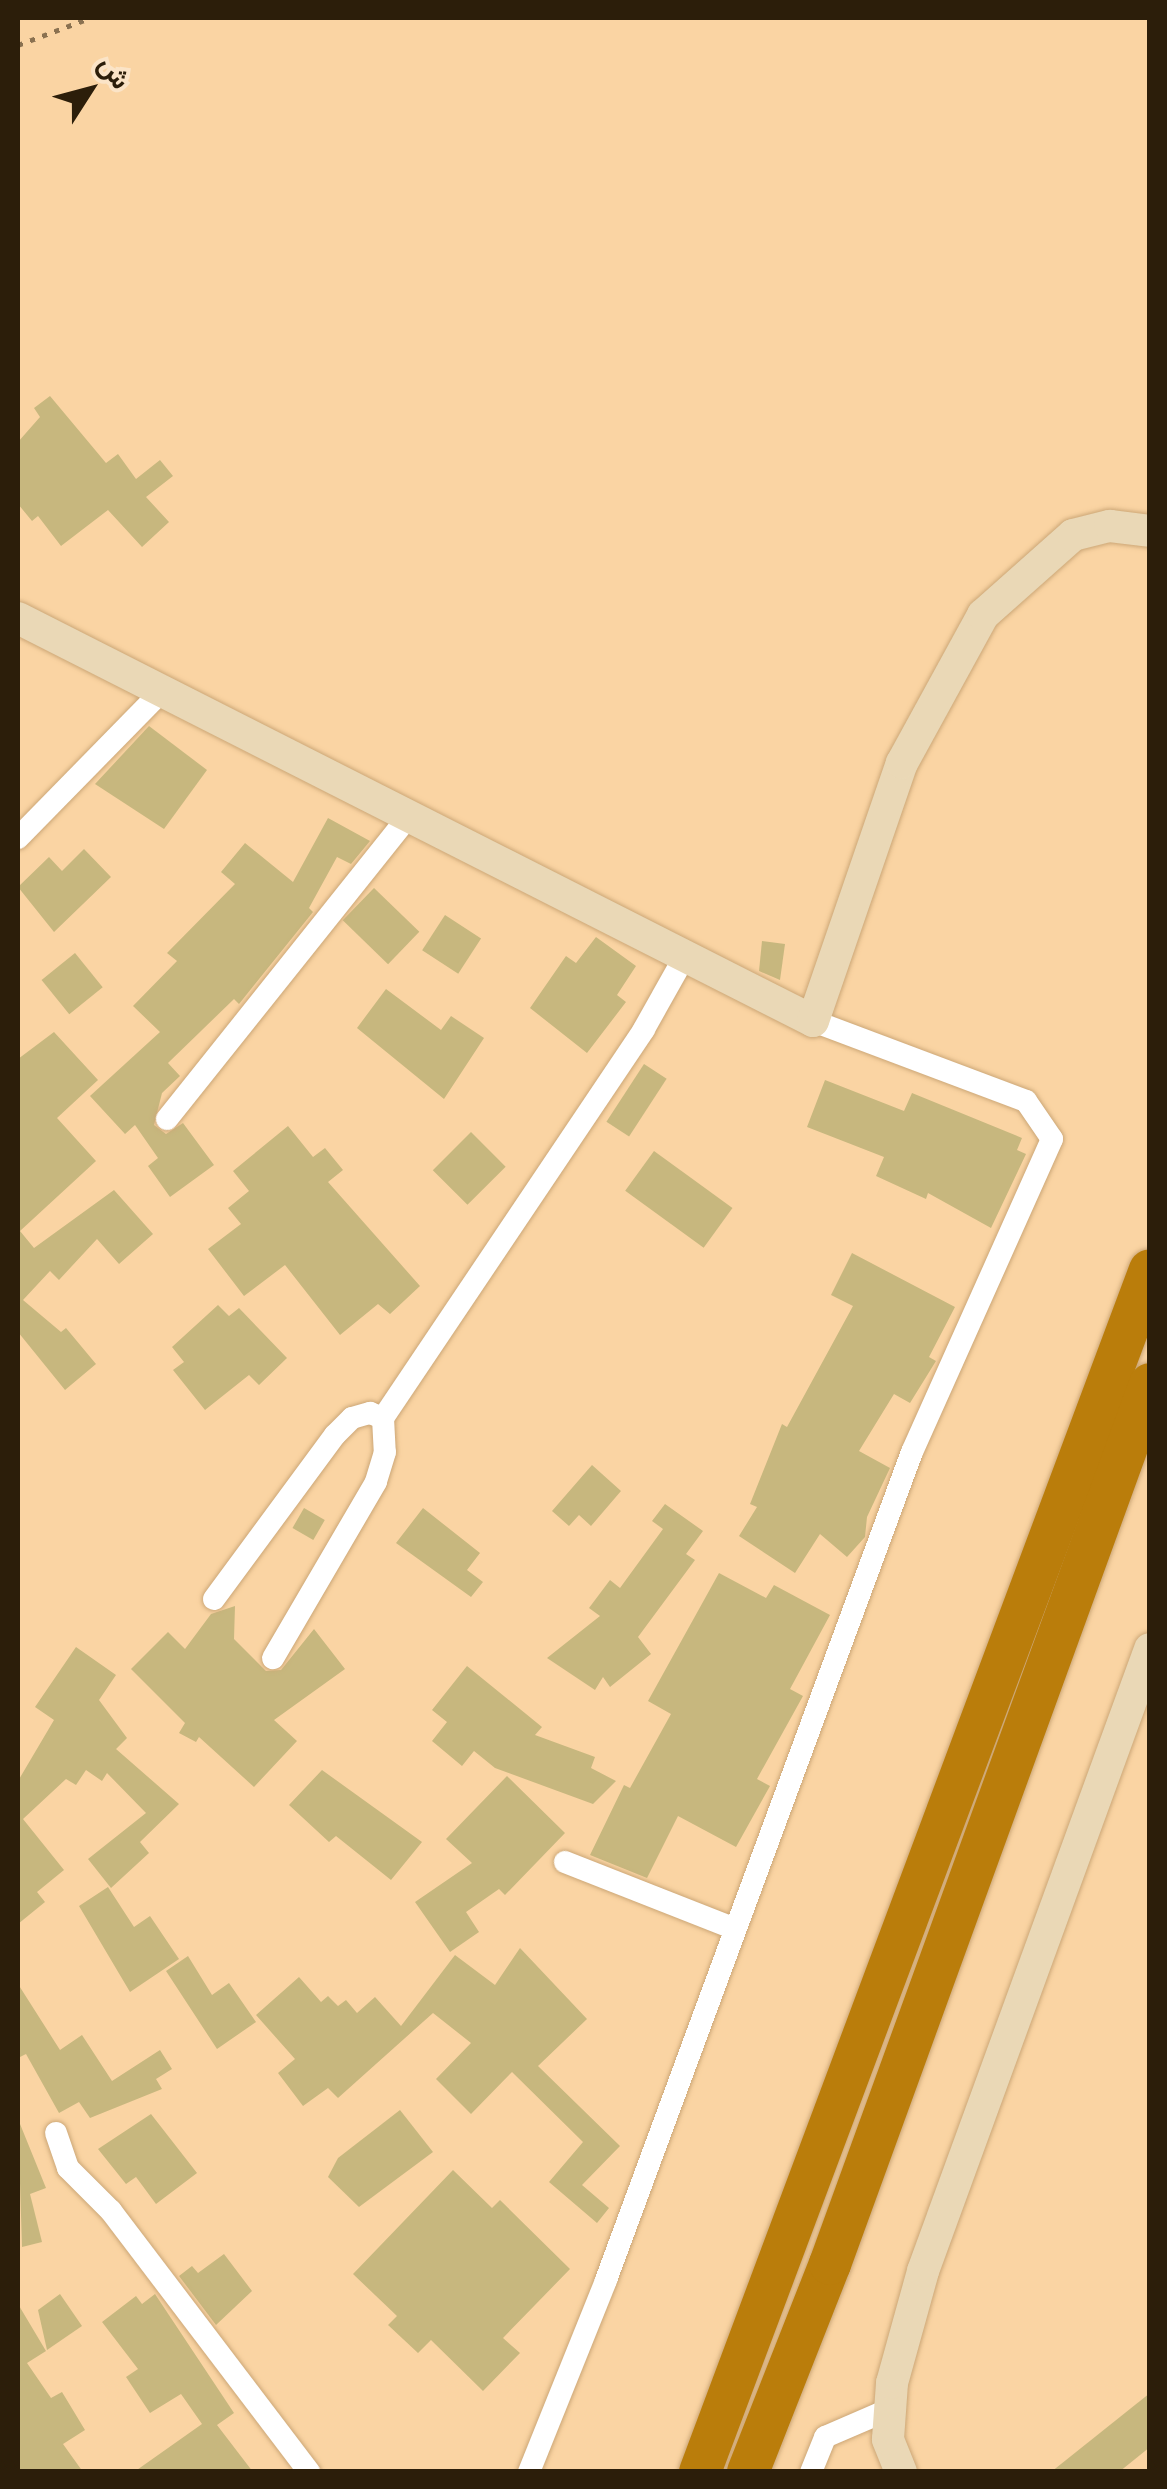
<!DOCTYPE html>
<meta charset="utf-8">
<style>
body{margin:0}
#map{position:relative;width:1167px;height:2489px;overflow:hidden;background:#fad4a3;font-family:Arial,Vazirmatn,sans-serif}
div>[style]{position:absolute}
.building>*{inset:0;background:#c7b77e;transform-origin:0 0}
.path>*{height:5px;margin-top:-2.5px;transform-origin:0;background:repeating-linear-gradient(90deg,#8a7150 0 5px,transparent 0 13px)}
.roads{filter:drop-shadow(0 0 2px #cca777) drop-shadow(0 0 2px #cca777)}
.street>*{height:22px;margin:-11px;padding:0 11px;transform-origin:11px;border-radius:11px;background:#fff}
.secondary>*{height:32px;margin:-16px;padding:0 16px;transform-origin:16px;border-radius:16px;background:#ead8b6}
.highway>*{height:42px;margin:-21px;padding:0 21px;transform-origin:21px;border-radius:21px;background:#ba7d0b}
span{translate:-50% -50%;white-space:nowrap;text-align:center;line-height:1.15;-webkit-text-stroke:10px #fbe4c7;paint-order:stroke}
.frame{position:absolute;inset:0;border:20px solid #2c1e0a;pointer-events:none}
.north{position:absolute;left:40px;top:40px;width:100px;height:100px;-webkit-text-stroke:8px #fbe4c7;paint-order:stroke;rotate:54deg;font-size:28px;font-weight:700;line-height:40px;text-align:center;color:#2c1e0a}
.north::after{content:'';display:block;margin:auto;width:35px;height:45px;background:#2c1e0a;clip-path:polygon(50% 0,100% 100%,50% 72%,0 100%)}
</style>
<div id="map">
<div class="building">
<i style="clip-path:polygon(50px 396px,106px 463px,118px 454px,136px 479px,160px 460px,173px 476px,146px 497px,169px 522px,142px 547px,108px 510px,61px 546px,38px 516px,32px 521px,18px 504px,18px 442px,40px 417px,34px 408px)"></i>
<i style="clip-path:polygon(149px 726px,207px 770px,164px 829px,95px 784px)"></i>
<i style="clip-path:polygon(328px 818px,370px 841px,351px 864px,337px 857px,309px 908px,313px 912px,239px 1004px,234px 999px,168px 1063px,180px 1076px,162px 1093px,154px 1125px,166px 1134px,183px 1123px,214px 1165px,170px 1197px,148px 1166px,158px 1158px,135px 1125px,125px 1134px,90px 1096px,160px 1032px,133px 1006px,177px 961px,167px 953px,235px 884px,221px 872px,245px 843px,293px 882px)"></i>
<i style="clip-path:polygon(84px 849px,111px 877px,54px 932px,18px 887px,49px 857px,62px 871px)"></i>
<i style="left:374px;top:888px;width:63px;height:45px;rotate:44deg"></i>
<i style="left:445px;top:915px;width:43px;height:42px;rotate:33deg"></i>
<i style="clip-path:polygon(596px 937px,636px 966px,617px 995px,626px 1002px,587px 1053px,530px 1008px,566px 956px,576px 963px)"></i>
<i style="clip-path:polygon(762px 941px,785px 944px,780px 980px,759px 971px)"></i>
<i style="left:75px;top:953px;width:44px;height:43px;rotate:51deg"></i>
<i style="clip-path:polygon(386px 989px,441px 1030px,451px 1016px,484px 1038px,444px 1099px,357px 1028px)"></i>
<i style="clip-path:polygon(54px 1032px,98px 1080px,57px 1118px,96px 1161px,20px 1231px,34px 1248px,114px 1190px,153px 1234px,119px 1264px,97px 1239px,59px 1280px,50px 1271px,23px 1300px,61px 1332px,66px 1328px,96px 1364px,65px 1390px,18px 1332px,18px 1059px)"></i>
<i style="left:644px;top:1064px;width:27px;height:69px;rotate:33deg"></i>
<i style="clip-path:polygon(825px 1080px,904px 1111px,912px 1093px,1022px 1138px,1017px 1150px,1026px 1154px,991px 1228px,928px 1193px,926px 1199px,876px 1176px,884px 1157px,807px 1127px)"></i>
<i style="clip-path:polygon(288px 1126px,313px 1157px,325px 1148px,343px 1170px,328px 1182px,420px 1286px,390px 1314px,378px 1304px,340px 1335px,285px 1265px,244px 1296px,208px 1249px,241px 1224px,228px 1208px,249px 1191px,233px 1171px)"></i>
<i style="left:471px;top:1132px;width:49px;height:54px;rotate:45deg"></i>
<i style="left:654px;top:1151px;width:97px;height:49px;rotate:36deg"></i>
<i style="clip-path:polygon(852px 1253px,955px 1307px,929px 1357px,936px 1361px,910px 1403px,894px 1394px,859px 1451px,890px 1468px,867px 1517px,865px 1537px,847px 1557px,820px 1534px,795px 1573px,739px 1536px,757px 1507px,750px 1504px,782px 1424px,787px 1427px,853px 1306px,831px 1295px)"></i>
<i style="clip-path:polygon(218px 1305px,229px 1316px,239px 1308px,287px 1358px,259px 1385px,249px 1375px,205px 1410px,173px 1370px,184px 1362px,172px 1347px)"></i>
<i style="clip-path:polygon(592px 1465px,621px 1491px,591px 1526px,579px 1515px,569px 1526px,552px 1511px)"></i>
<i style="clip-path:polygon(665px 1504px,703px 1531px,686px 1554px,695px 1560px,638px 1637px,651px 1654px,610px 1687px,603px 1677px,595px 1690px,547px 1658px,600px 1616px,589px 1608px,610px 1580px,620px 1588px,663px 1529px,652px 1521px)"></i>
<i style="left:304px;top:1508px;width:24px;height:23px;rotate:30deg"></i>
<i style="clip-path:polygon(423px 1508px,480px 1553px,467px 1570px,483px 1582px,471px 1597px,396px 1543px)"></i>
<i style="clip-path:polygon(719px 1573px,766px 1598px,774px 1585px,830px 1615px,790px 1689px,803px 1696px,757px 1779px,770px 1786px,736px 1847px,678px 1816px,647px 1878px,590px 1855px,624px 1785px,630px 1788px,671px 1714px,648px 1701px)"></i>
<i style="clip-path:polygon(235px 1606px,234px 1639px,266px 1671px,281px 1670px,314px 1629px,345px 1669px,274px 1720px,297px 1741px,254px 1787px,199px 1737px,196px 1742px,179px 1733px,185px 1723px,131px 1669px,168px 1632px,185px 1649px,211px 1614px)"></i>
<i style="clip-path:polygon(76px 1647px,116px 1675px,99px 1700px,127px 1738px,116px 1749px,179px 1804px,140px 1842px,149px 1853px,111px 1888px,88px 1859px,146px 1813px,107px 1773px,102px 1781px,86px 1770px,76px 1785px,66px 1779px,23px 1819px,64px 1870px,37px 1892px,45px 1902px,18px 1924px,18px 1781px,54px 1720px,35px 1707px)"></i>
<i style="clip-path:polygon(467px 1666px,542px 1727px,535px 1735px,595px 1757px,591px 1768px,616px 1781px,593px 1804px,495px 1768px,474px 1751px,462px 1766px,432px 1741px,447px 1722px,432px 1710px)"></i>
<i style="clip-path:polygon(322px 1770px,422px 1842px,391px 1880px,336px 1836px,329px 1842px,289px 1805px)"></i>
<i style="clip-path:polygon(507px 1776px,565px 1833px,505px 1895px,499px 1889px,466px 1912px,479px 1932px,450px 1952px,415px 1902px,472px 1863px,446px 1839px)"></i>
<i style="clip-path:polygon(108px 1887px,134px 1927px,150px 1916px,179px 1959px,130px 1992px,79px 1906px)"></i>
<i style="clip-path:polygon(520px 1948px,587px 2019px,538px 2066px,620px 2146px,582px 2185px,609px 2208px,597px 2223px,549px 2182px,583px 2142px,512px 2072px,471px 2114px,436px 2079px,471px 2043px,433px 2013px,338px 2098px,328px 2088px,303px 2106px,278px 2073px,295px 2059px,256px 2015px,299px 1977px,321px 2002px,328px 1996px,338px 2006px,346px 2000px,357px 2013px,375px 1997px,401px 2026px,455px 1955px,495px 1985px)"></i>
<i style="clip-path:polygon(188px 1956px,212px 1995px,229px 1983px,256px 2022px,217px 2049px,166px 1971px)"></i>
<i style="clip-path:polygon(18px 1984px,60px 2050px,82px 2035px,112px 2081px,160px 2050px,172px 2069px,156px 2079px,162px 2089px,90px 2118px,79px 2102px,59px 2113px,26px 2054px,18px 2058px)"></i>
<i style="clip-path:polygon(400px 2110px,433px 2152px,359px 2207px,328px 2177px,338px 2158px)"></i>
<i style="clip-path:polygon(151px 2114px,197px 2173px,156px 2204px,136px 2177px,126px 2184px,98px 2149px)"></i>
<i style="clip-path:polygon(18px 2119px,46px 2188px,30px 2194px,42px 2242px,22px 2247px)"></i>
<i style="clip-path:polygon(453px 2170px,492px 2208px,500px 2200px,570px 2269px,503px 2338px,520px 2353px,483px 2391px,431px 2340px,418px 2353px,388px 2325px,397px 2316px,353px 2274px)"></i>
<i style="clip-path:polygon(224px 2254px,252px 2291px,216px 2325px,179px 2276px,192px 2266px,198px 2273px)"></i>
<i style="clip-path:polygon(60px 2294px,82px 2326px,47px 2350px,38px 2310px)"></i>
<i style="clip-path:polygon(155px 2294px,234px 2413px,217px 2425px,253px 2472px,134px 2472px,202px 2424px,181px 2394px,150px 2413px,126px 2377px,138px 2369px,102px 2322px,136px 2296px,142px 2304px)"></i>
<i style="clip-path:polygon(18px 2304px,46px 2351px,27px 2363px,51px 2398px,62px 2392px,85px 2430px,63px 2444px,83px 2472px,18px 2472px)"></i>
<i style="clip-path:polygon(1150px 2393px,1150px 2447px,1119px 2472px,1051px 2472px)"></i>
</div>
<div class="path">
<i style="left:18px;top:45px;width:77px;rotate:-20.6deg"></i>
</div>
<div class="roads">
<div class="street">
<i style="left:18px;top:838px;width:206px;rotate:-45.6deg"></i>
<i style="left:167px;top:1119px;width:388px;rotate:-51.4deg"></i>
<i style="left:383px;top:1418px;width:468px;rotate:-56.1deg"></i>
<i style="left:644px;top:1029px;width:84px;rotate:-60.7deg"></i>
<i style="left:214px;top:1599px;width:204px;rotate:-53.6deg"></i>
<i style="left:335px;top:1435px;width:24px;rotate:-45deg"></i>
<i style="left:352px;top:1418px;width:19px;rotate:-16deg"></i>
<i style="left:370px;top:1413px;width:14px;rotate:21deg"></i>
<i style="left:383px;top:1418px;width:34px;rotate:87deg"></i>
<i style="left:385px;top:1452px;width:31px;rotate:107deg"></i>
<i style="left:376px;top:1482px;width:204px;rotate:120.3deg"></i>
<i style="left:565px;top:1862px;width:183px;rotate:21.5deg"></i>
<i style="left:56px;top:2133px;width:37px;rotate:71deg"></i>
<i style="left:68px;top:2168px;width:61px;rotate:45deg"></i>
<i style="left:111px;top:2211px;width:328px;rotate:52.8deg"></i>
<i style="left:529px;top:2472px;width:207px;rotate:-68.1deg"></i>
<i style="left:606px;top:2280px;width:883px;rotate:-69.72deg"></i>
<i style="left:912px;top:1452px;width:343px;rotate:-65.9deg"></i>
<i style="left:1052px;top:1139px;width:46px;rotate:-124.4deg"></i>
<i style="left:1026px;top:1101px;width:228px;rotate:-159.4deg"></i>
<i style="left:811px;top:2472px;width:38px;rotate:-68deg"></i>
<i style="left:825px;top:2437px;width:71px;rotate:-23.3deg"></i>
</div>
<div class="secondary">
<i style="left:18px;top:618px;width:891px;rotate:26.88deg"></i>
<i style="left:813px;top:1021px;width:273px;rotate:-71deg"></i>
<i style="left:902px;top:763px;width:169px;rotate:-61.3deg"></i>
<i style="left:983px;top:615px;width:120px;rotate:-41.6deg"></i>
<i style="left:1073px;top:535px;width:38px;rotate:-14deg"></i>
<i style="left:1110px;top:526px;width:40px;rotate:7.1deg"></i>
<i style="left:901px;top:2472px;width:35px;rotate:-112deg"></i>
<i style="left:888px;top:2439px;width:56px;rotate:-85.9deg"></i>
<i style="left:892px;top:2383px;width:116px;rotate:-74.5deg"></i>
<i style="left:923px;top:2271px;width:662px;rotate:-69.95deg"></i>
</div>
<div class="highway">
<i style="left:700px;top:2472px;width:1283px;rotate:-69.48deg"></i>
<i style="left:748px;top:2472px;width:224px;rotate:-68.5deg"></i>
<i style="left:830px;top:2264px;width:936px;rotate:-70.02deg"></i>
</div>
</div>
<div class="frame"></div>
<div class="north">ش</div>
</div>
